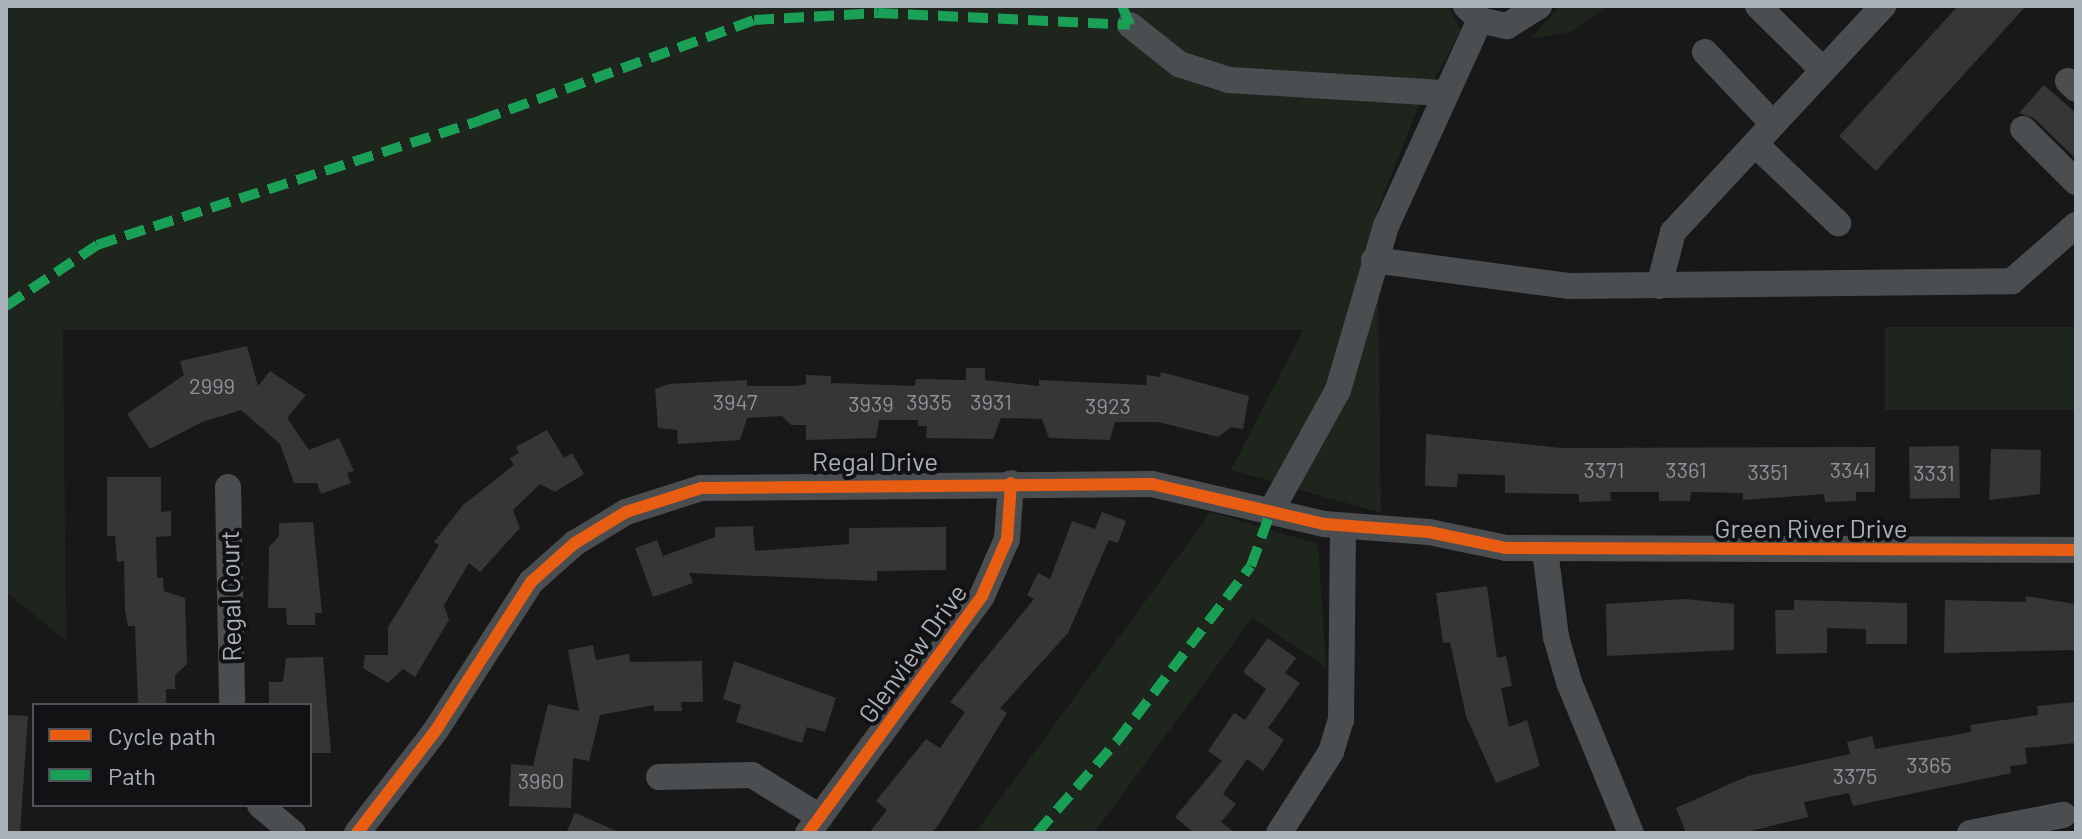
<!DOCTYPE html>
<style>
body{margin:0}
#map{position:relative;width:2082px;height:839px;overflow:hidden;background:#181818;font-family:Barlow,sans-serif}
div>[style]{position:absolute}
.green>*{inset:0;background:#1d251d;transform-origin:0 0}
.building>*{inset:0;background:#363637;transform-origin:0 0}
.minor>*{height:26px;margin:-13px;padding:0 13px;transform-origin:13px;border-radius:13px;background:#4b4e51}
.quiet>*{height:10px;margin-top:-5px;transform-origin:0;background:repeating-linear-gradient(90deg,#1a9f57 0 20px,transparent 0 30px)}
.cycleway>*{height:12px;margin:-6px;padding:0 6px;transform-origin:6px;border-radius:6px;background:#e95d12}
span{translate:-50% -50%;white-space:nowrap;text-align:center;line-height:1.15;-webkit-text-stroke:8px #121214;paint-order:stroke}
.number-label{font-size:22px;color:#8c9298}
.number-label span{-webkit-text-stroke-width:0}
.street-label{font-size:26px;color:#a8b0b9}
.frame{position:absolute;inset:0;border:8px solid #a8b0b9;pointer-events:none}
.legend{position:absolute;left:32px;top:703px;width:280px;height:104px;box-sizing:border-box;background:#121214;border:2px solid #4e5156;margin:0;padding:10px 14px;list-style:none;font-size:24px;color:#a8b0b9}
.legend li{display:flex;align-items:center;gap:16px;height:40px}
.legend b{width:40px;border:2px solid #4e5156}
</style>
<div id="map">
<div class="green">
<i style="clip-path:polygon(6px 6px,1448px 6px,1461px 30px,1415px 115px,1377px 211px,1381px 513px,1231px 470px,1303px 330px,63px 330px,66px 641px,6px 592px)"></i>
<i style="clip-path:polygon(1560px 6px,1607px 6px,1573px 31px,1530px 39px)"></i>
<i style="left:1885px;top:327px;width:191px;height:83px"></i>
<i style="clip-path:polygon(1211px 512px,1318px 544px,1326px 667px,1252px 618px,1094px 833px,975px 833px)"></i>
</div>
<div class="building">
<i style="clip-path:polygon(1958px 6px,2026px 6px,1876px 171px,1839px 136px)"></i>
<i style="clip-path:polygon(2044px 85px,2076px 113px,2076px 159px,2034px 118px,2019px 113px)"></i>
<i style="clip-path:polygon(247px 346px,258px 386px,270px 371px,306px 395px,287px 418px,309px 450px,339px 438px,354px 471px,347px 473px,351px 483px,321px 494px,317px 483px,294px 483px,280px 444px,241px 410px,202px 422px,150px 449px,127px 414px,184px 375px,180px 361px)"></i>
<i style="clip-path:polygon(966px 368px,985px 368px,985px 380px,1039px 386px,1039px 380px,1146px 385px,1147px 375px,1160px 377px,1161px 372px,1249px 396px,1243px 429px,1231px 427px,1218px 437px,1158px 422px,1115px 422px,1110px 440px,1049px 438px,1042px 419px,1001px 418px,993px 439px,926px 438px,927px 426px,918px 426px,918px 420px,879px 420px,876px 438px,806px 440px,806px 425px,791px 425px,782px 416px,747px 418px,740px 440px,678px 444px,677px 430px,658px 428px,655px 389px,669px 384px,747px 380px,747px 386px,796px 386px,806px 384px,806px 375px,831px 376px,831px 383px,915px 386px,916px 379px,966px 380px)"></i>
<i style="clip-path:polygon(547px 430px,564px 458px,572px 453px,584px 474px,555px 492px,540px 484px,513px 510px,520px 528px,480px 572px,469px 563px,444px 605px,449px 620px,415px 677px,403px 669px,388px 683px,363px 668px,365px 655px,388px 655px,388px 627px,439px 545px,434px 542px,463px 505px,514px 465px,510px 458px,519px 453px,516px 447px)"></i>
<i style="clip-path:polygon(1426px 434px,1562px 448px,1875px 447px,1875px 492px,1856px 492px,1856px 501px,1825px 502px,1824px 494px,1743px 500px,1743px 493px,1691px 492px,1690px 501px,1659px 501px,1659px 492px,1610px 492px,1611px 501px,1579px 502px,1579px 494px,1505px 493px,1505px 475px,1458px 474px,1457px 487px,1425px 486px)"></i>
<i style="left:1959px;top:446px;width:52px;height:50px;rotate:89deg"></i>
<i style="clip-path:polygon(1991px 449px,2041px 450px,2040px 494px,1989px 500px)"></i>
<i style="clip-path:polygon(107px 477px,161px 477px,161px 512px,171px 511px,171px 536px,156px 537px,157px 578px,163px 578px,164px 591px,185px 598px,187px 664px,175px 675px,175px 689px,166px 689px,166px 705px,138px 705px,135px 626px,128px 626px,125px 611px,124px 561px,117px 562px,115px 536px,107px 536px)"></i>
<i style="clip-path:polygon(1102px 512px,1126px 521px,1118px 543px,1109px 540px,1068px 633px,1000px 708px,1007px 713px,941px 821px,932px 833px,869px 833px,887px 810px,876px 801px,926px 739px,940px 748px,965px 712px,950px 702px,1034px 599px,1027px 595px,1038px 573px,1050px 579px,1072px 521px,1095px 529px)"></i>
<i style="clip-path:polygon(313px 522px,322px 613px,315px 613px,315px 625px,287px 625px,286px 608px,268px 608px,269px 547px,279px 536px,279px 523px)"></i>
<i style="clip-path:polygon(753px 526px,755px 551px,849px 544px,849px 528px,946px 527px,946px 570px,877px 571px,877px 581px,689px 573px,693px 583px,653px 597px,635px 548px,657px 540px,663px 556px,715px 537px,715px 527px)"></i>
<i style="clip-path:polygon(1487px 586px,1497px 658px,1506px 656px,1512px 686px,1501px 688px,1509px 727px,1527px 720px,1540px 766px,1496px 783px,1466px 716px,1450px 642px,1443px 643px,1436px 593px)"></i>
<i style="clip-path:polygon(2026px 596px,2076px 604px,2076px 650px,1944px 653px,1945px 600px,2026px 602px)"></i>
<i style="clip-path:polygon(1685px 599px,1734px 604px,1734px 650px,1607px 656px,1606px 604px)"></i>
<i style="clip-path:polygon(1794px 600px,1907px 603px,1907px 644px,1866px 644px,1866px 629px,1827px 628px,1827px 653px,1776px 654px,1775px 610px,1794px 610px)"></i>
<i style="clip-path:polygon(1268px 638px,1296px 658px,1285px 673px,1300px 683px,1268px 728px,1284px 740px,1263px 771px,1247px 759px,1223px 794px,1236px 804px,1221px 822px,1235px 833px,1194px 833px,1175px 817px,1222px 761px,1208px 751px,1234px 713px,1245px 720px,1266px 689px,1243px 672px)"></i>
<i style="clip-path:polygon(593px 645px,596px 660px,629px 654px,630px 662px,702px 661px,703px 702px,681px 702px,682px 711px,654px 711px,654px 705px,600px 715px,589px 761px,573px 758px,571px 808px,509px 806px,511px 764px,533px 766px,548px 704px,579px 711px,568px 650px)"></i>
<i style="clip-path:polygon(323px 657px,331px 753px,310px 753px,310px 705px,269px 705px,269px 682px,283px 682px,286px 658px)"></i>
<i style="clip-path:polygon(734px 661px,836px 698px,825px 732px,807px 727px,802px 743px,736px 722px,741px 705px,723px 699px)"></i>
<i style="clip-path:polygon(2076px 702px,2076px 743px,2025px 748px,2027px 764px,2010px 766px,2011px 773px,1853px 806px,1849px 793px,1804px 802px,1808px 817px,1742px 833px,1686px 833px,1676px 808px,1748px 776px,1850px 754px,1847px 742px,1872px 736px,1875px 749px,1971px 732px,1970px 725px,2038px 715px,2037px 706px)"></i>
<i style="clip-path:polygon(6px 715px,28px 716px,20px 833px,6px 833px)"></i>
<i style="clip-path:polygon(575px 813px,621px 833px,566px 833px)"></i>
</div>
<div class="minor">
<i style="left:1466px;top:6px;width:20px;rotate:45deg"></i>
<i style="left:1480px;top:20px;width:28px;rotate:13deg"></i>
<i style="left:1507px;top:26px;width:38px;rotate:-32deg"></i>
<i style="left:1758px;top:6px;width:91px;rotate:44.6deg"></i>
<i style="left:1130px;top:25px;width:63px;rotate:38.5deg"></i>
<i style="left:1179px;top:64px;width:52px;rotate:17.7deg"></i>
<i style="left:1229px;top:80px;width:213px;rotate:3.5deg"></i>
<i style="left:1705px;top:52px;width:99px;rotate:46.6deg"></i>
<i style="left:2068px;top:81px;width:11px;rotate:45deg"></i>
<i style="left:2023px;top:129px;width:75px;rotate:45deg"></i>
<i style="left:1755px;top:144px;width:115px;rotate:43.6deg"></i>
<i style="left:1374px;top:260px;width:196px;rotate:7.6deg"></i>
<i style="left:1568px;top:286px;width:444px;rotate:-0.6deg"></i>
<i style="left:2012px;top:281px;width:85px;rotate:-41.2deg"></i>
<i style="left:1659px;top:286px;width:56px;rotate:-75.5deg"></i>
<i style="left:1673px;top:232px;width:309px;rotate:-47.1deg"></i>
<i style="left:228px;top:487px;width:218px;rotate:88.9deg"></i>
<i style="left:1271px;top:511px;width:138px;rotate:-61deg"></i>
<i style="left:1338px;top:390px;width:171px;rotate:-73.7deg"></i>
<i style="left:1386px;top:226px;width:226px;rotate:-65.5deg"></i>
<i style="left:1545px;top:550px;width:88px;rotate:82.8deg"></i>
<i style="left:1556px;top:637px;width:47px;rotate:73.9deg"></i>
<i style="left:1569px;top:682px;width:163px;rotate:67.7deg"></i>
<i style="left:659px;top:777px;width:93px;rotate:-1.2deg"></i>
<i style="left:752px;top:775px;width:80px;rotate:31.7deg"></i>
<i style="left:260px;top:805px;width:43px;rotate:40.3deg"></i>
<i style="left:357px;top:833px;width:130px;rotate:-52.5deg"></i>
<i style="left:436px;top:730px;width:176px;rotate:-57.3deg"></i>
<i style="left:531px;top:582px;width:59px;rotate:-41.6deg"></i>
<i style="left:575px;top:543px;width:60px;rotate:-31.3deg"></i>
<i style="left:626px;top:512px;width:79px;rotate:-17.7deg"></i>
<i style="left:701px;top:488px;width:451px;rotate:-0.5deg"></i>
<i style="left:1152px;top:484px;width:177px;rotate:13.1deg"></i>
<i style="left:1324px;top:524px;width:105px;rotate:4.4deg"></i>
<i style="left:1429px;top:532px;width:79px;rotate:11.7deg"></i>
<i style="left:1506px;top:548px;width:570px;rotate:0.2deg"></i>
<i style="left:808px;top:833px;width:294px;rotate:-53.7deg"></i>
<i style="left:982px;top:596px;width:62px;rotate:-66.3deg"></i>
<i style="left:1007px;top:539px;width:56px;rotate:-85.9deg"></i>
<i style="left:1279px;top:833px;width:96px;rotate:-57.3deg"></i>
<i style="left:1331px;top:752px;width:34px;rotate:-73deg"></i>
<i style="left:1341px;top:720px;width:192px;rotate:-89.4deg"></i>
<i style="left:1970px;top:833px;width:95px;rotate:-11deg"></i>
</div>
<div class="quiet">
<i style="left:6px;top:306px;width:110px;rotate:-33.8deg"></i>
<i style="left:97px;top:245px;width:404px;rotate:-18deg"></i>
<i style="left:481px;top:120px;width:291px;rotate:-20.1deg"></i>
<i style="left:754px;top:20px;width:124px;rotate:-3.2deg"></i>
<i style="left:878px;top:13px;width:252px;rotate:2.7deg"></i>
<i style="left:1130px;top:25px;width:21px;rotate:-113deg"></i>
<i style="left:1037px;top:833px;width:122px;rotate:-49deg"></i>
<i style="left:1117px;top:741px;width:220px;rotate:-52.6deg"></i>
<i style="left:1251px;top:566px;width:59px;rotate:-70deg"></i>
</div>
<div class="cycleway">
<i style="left:357px;top:833px;width:130px;rotate:-52.5deg"></i>
<i style="left:436px;top:730px;width:176px;rotate:-57.3deg"></i>
<i style="left:531px;top:582px;width:59px;rotate:-41.6deg"></i>
<i style="left:575px;top:543px;width:60px;rotate:-31.3deg"></i>
<i style="left:626px;top:512px;width:79px;rotate:-17.7deg"></i>
<i style="left:701px;top:488px;width:451px;rotate:-0.5deg"></i>
<i style="left:1152px;top:484px;width:177px;rotate:13.1deg"></i>
<i style="left:1324px;top:524px;width:105px;rotate:4.4deg"></i>
<i style="left:1429px;top:532px;width:79px;rotate:11.7deg"></i>
<i style="left:1506px;top:548px;width:570px;rotate:0.2deg"></i>
<i style="left:808px;top:833px;width:294px;rotate:-53.7deg"></i>
<i style="left:982px;top:596px;width:62px;rotate:-66.3deg"></i>
<i style="left:1007px;top:539px;width:56px;rotate:-85.9deg"></i>
</div>
<div class="number-label">
<span style="left:212px;top:386px">2999</span>
<span style="left:735px;top:402px">3947</span>
<span style="left:929px;top:402px">3935</span>
<span style="left:991px;top:402px">3931</span>
<span style="left:871px;top:404px">3939</span>
<span style="left:1108px;top:406px">3923</span>
<span style="left:1604px;top:470px">3371</span>
<span style="left:1686px;top:470px">3361</span>
<span style="left:1850px;top:470px">3341</span>
<span style="left:1768px;top:472px">3351</span>
<span style="left:1934px;top:473px">3331</span>
<span style="left:1929px;top:765px">3365</span>
<span style="left:1855px;top:776px">3375</span>
<span style="left:541px;top:781px">3960</span>
</div>
<div class="street-label">
<span style="left:875px;top:461px">Regal Drive</span>
<span style="left:1811px;top:528px">Green River Drive</span>
<span style="left:230px;top:596px;rotate:-91deg">Regal Court</span>
<span style="left:912px;top:653px;rotate:-54deg">Glenview Drive</span>
</div>
<div class="frame"></div>
<ul class="legend">
<li><b style="height:10px;background:#e95d12"></b>Cycle path</li>
<li><b style="height:10px;background:#1a9f57"></b>Path</li>
</ul>
</div>
